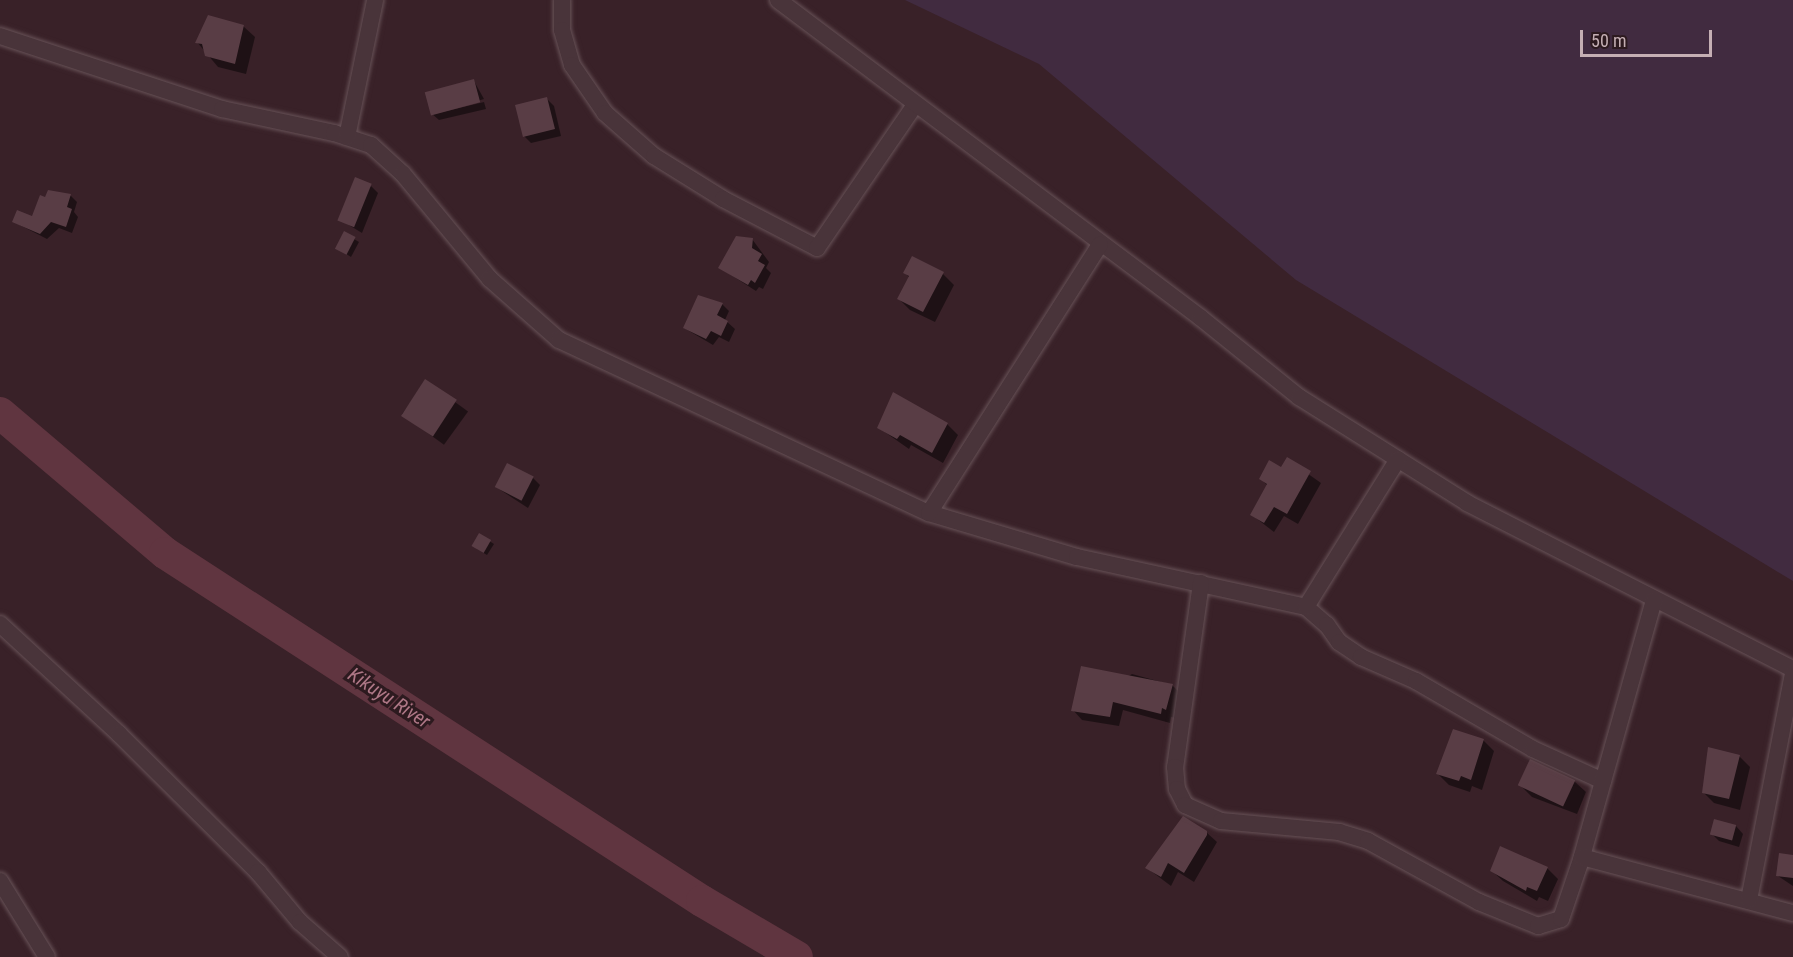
<!DOCTYPE html>
<style>
body{margin:0}
#map{position:relative;width:1793px;height:957px;overflow:hidden;background:#392128;font-family:"Roboto Condensed",sans-serif}
div>[style]{position:absolute}
.green>*{inset:0;background:#412b40}
.shadow>*{inset:0;background:#0007;transform-origin:0 0}
.river>*{height:32px;margin:-16px;padding:0 16px;transform-origin:16px;border-radius:16px;background:#603540}
.building>*{inset:0;background:#593d45;transform-origin:0 0}
.roads{filter:drop-shadow(0 0 2px #675257) drop-shadow(0 0 2px #675257)}
.minor>*{height:16px;margin:-8px;padding:0 8px;transform-origin:8px;border-radius:8px;background:#49343a}
span{translate:-50% -50%;white-space:nowrap;text-align:center;line-height:1.15;-webkit-text-stroke:6px #2d1a1f;paint-order:stroke}
.water-label{font-size:20px;color:#ae7786;font-style:italic}
.scale{position:absolute;left:1580px;top:30px;width:132px;height:27px;box-sizing:border-box;border:3px solid #c5afb4;border-top:0;padding-left:8px;font-size:18px;line-height:21px;white-space:nowrap;color:#c5afb4;-webkit-text-stroke:4px #2d1a1f;paint-order:stroke}
</style>
<div id="map">
<div class="green">
<i style="clip-path:polygon(905px 0,1793px 0,1793px 581px,1296px 280px,1039px 64px)"></i>
</div>
<div class="shadow">
<i style="clip-path:polygon(243px 26px,255px 37px,246px 74px,218px 67px,197px 42px)"></i>
<i style="clip-path:polygon(474px 81px,484px 99px,434px 114px,484px 102px,486px 109px,439px 120px,431px 113px)"></i>
<i style="clip-path:polygon(547px 99px,554px 106px,561px 136px,531px 143px,524px 136px)"></i>
<i style="clip-path:polygon(371px 186px,378px 193px,362px 233px,339px 219px)"></i>
<i style="clip-path:polygon(49px 191px,71px 196px,77px 202px,74px 212px,78px 217px,72px 233px,59px 228px,47px 239px,14px 222px,33px 218px)"></i>
<i style="clip-path:polygon(344px 233px,359px 242px,351px 257px,337px 248px)"></i>
<i style="clip-path:polygon(752px 239px,769px 262px,766px 268px,771px 273px,763px 289px,759px 287px,756px 291px,720px 268px)"></i>
<i style="clip-path:polygon(905px 273px,943px 274px,954px 285px,935px 322px,910px 310px,899px 299px,910px 278px)"></i>
<i style="clip-path:polygon(722px 304px,729px 311px,725px 320px,735px 329px,729px 342px,719px 337px,713px 345px,684px 328px)"></i>
<i style="left:426px;top:381px;width:52px;height:41px;rotate:36deg"></i>
<i style="clip-path:polygon(947px 424px,958px 435px,943px 463px,911px 445px,909px 449px,879px 428px)"></i>
<i style="clip-path:polygon(1287px 459px,1321px 483px,1298px 524px,1284px 516px,1274px 532px,1252px 515px,1268px 486px,1261px 479px,1282px 469px)"></i>
<i style="clip-path:polygon(533px 478px,540px 485px,528px 508px,496px 487px)"></i>
<i style="clip-path:polygon(480px 535px,494px 544px,487px 555px,477px 549px)"></i>
<i style="clip-path:polygon(1132px 674px,1172px 685px,1182px 695px,1176px 718px,1171px 717px,1170px 723px,1123px 710px,1119px 726px,1082px 720px,1073px 710px)"></i>
<i style="clip-path:polygon(1483px 740px,1494px 751px,1482px 790px,1472px 786px,1470px 792px,1449px 785px,1438px 774px)"></i>
<i style="clip-path:polygon(1739px 756px,1750px 767px,1740px 810px,1714px 803px,1703px 792px)"></i>
<i style="clip-path:polygon(1574px 781px,1586px 792px,1577px 814px,1532px 797px,1521px 786px)"></i>
<i style="clip-path:polygon(1736px 826px,1743px 834px,1739px 847px,1719px 841px,1712px 834px)"></i>
<i style="clip-path:polygon(1206px 832px,1217px 842px,1194px 882px,1178px 872px,1171px 886px,1147px 868px)"></i>
<i style="clip-path:polygon(1793px 857px,1793px 886px,1778px 876px)"></i>
<i style="clip-path:polygon(1547px 868px,1558px 879px,1548px 901px,1539px 897px,1537px 901px,1503px 881px,1491px 870px)"></i>
</div>
<div class="river">
<i style="left:0;top:413px;width:216px;rotate:40.3deg"></i>
<i style="left:165px;top:553px;width:640px;rotate:32.95deg"></i>
<i style="left:702px;top:901px;width:110px;rotate:30.5deg"></i>
</div>
<div class="building">
<i style="clip-path:polygon(208px 15px,244px 25px,235px 64px,205px 56px,202px 44px,195px 43px)"></i>
<i style="left:474px;top:79px;width:24px;height:51px;rotate:75deg"></i>
<i style="left:547px;top:97px;width:33px;height:33px;rotate:76deg"></i>
<i style="left:355px;top:177px;width:18px;height:47px;rotate:22deg"></i>
<i style="clip-path:polygon(48px 190px,71px 194px,67px 207px,72px 209px,66px 227px,51px 222px,40px 234px,12px 222px,17px 210px,32px 216px,40px 195px,45px 197px)"></i>
<i style="left:344px;top:231px;width:13px;height:20px;rotate:27deg"></i>
<i style="clip-path:polygon(736px 236px,753px 238px,752px 248px,762px 254px,758px 261px,765px 265px,755px 283px,751px 280px,748px 285px,718px 268px)"></i>
<i style="clip-path:polygon(912px 256px,944px 272px,923px 312px,897px 299px,909px 276px,903px 273px)"></i>
<i style="clip-path:polygon(698px 295px,723px 303px,717px 315px,728px 321px,721px 336px,711px 331px,706px 339px,683px 328px)"></i>
<i style="left:425px;top:379px;width:38px;height:44px;rotate:33deg"></i>
<i style="clip-path:polygon(893px 392px,948px 423px,932px 453px,900px 435px,897px 439px,877px 428px)"></i>
<i style="clip-path:polygon(1287px 457px,1311px 471px,1287px 514px,1274px 507px,1264px 523px,1250px 515px,1267px 484px,1259px 479px,1269px 460px,1281px 467px)"></i>
<i style="left:507px;top:463px;width:30px;height:27px;rotate:27deg"></i>
<i style="left:479px;top:533px;width:14px;height:15px;rotate:30deg"></i>
<i style="clip-path:polygon(1081px 666px,1173px 684px,1166px 710px,1162px 708px,1161px 714px,1113px 702px,1110px 717px,1071px 711px)"></i>
<i style="clip-path:polygon(1453px 729px,1484px 739px,1471px 780px,1461px 776px,1459px 781px,1436px 774px)"></i>
<i style="clip-path:polygon(1708px 747px,1740px 755px,1729px 799px,1702px 793px)"></i>
<i style="left:1530px;top:759px;width:50px;height:29px;rotate:25deg"></i>
<i style="clip-path:polygon(1183px 816px,1207px 831px,1207px 835px,1184px 873px,1168px 863px,1161px 877px,1145px 868px)"></i>
<i style="left:1714px;top:819px;width:23px;height:16px;rotate:15deg"></i>
<i style="clip-path:polygon(1500px 846px,1548px 867px,1537px 891px,1527px 887px,1526px 891px,1490px 871px)"></i>
<i style="clip-path:polygon(1779px 853px,1793px 855px,1793px 878px,1776px 876px)"></i>
</div>
<div class="roads">
<div class="minor">
<i style="left:562px;top:0;width:30px;rotate:90deg"></i>
<i style="left:562px;top:30px;width:36px;rotate:74deg"></i>
<i style="left:572px;top:65px;width:58px;rotate:55.5deg"></i>
<i style="left:605px;top:113px;width:65px;rotate:41.3deg"></i>
<i style="left:654px;top:156px;width:81px;rotate:31.9deg"></i>
<i style="left:723px;top:199px;width:106px;rotate:27.5deg"></i>
<i style="left:817px;top:248px;width:173px;rotate:-55.6deg"></i>
<i style="left:778px;top:0;width:529px;rotate:36.93deg"></i>
<i style="left:1201px;top:318px;width:126px;rotate:38.9deg"></i>
<i style="left:1299px;top:397px;width:199px;rotate:32.2deg"></i>
<i style="left:1467px;top:503px;width:366px;rotate:27deg"></i>
<i style="left:0;top:36px;width:234px;rotate:18.2deg"></i>
<i style="left:222px;top:109px;width:115px;rotate:12.1deg"></i>
<i style="left:334px;top:133px;width:39px;rotate:18deg"></i>
<i style="left:371px;top:145px;width:43px;rotate:42.2deg"></i>
<i style="left:403px;top:174px;width:136px;rotate:50.4deg"></i>
<i style="left:490px;top:279px;width:92px;rotate:41.5deg"></i>
<i style="left:559px;top:340px;width:408px;rotate:25.1deg"></i>
<i style="left:929px;top:513px;width:154px;rotate:16.6deg"></i>
<i style="left:1077px;top:557px;width:234px;rotate:12.3deg"></i>
<i style="left:1306px;top:607px;width:28px;rotate:41deg"></i>
<i style="left:1327px;top:625px;width:21px;rotate:55deg"></i>
<i style="left:1339px;top:642px;width:27px;rotate:34deg"></i>
<i style="left:1361px;top:657px;width:60px;rotate:23.6deg"></i>
<i style="left:1416px;top:681px;width:135px;rotate:30.2deg"></i>
<i style="left:1533px;top:749px;width:77px;rotate:24.6deg"></i>
<i style="left:347px;top:137px;width:140px;rotate:-78.4deg"></i>
<i style="left:929px;top:513px;width:318px;rotate:-57.5deg"></i>
<i style="left:1201px;top:583px;width:186px;rotate:98deg"></i>
<i style="left:1175px;top:767px;width:22px;rotate:85deg"></i>
<i style="left:1177px;top:789px;width:18px;rotate:63deg"></i>
<i style="left:1185px;top:805px;width:39px;rotate:24deg"></i>
<i style="left:1221px;top:821px;width:119px;rotate:5.3deg"></i>
<i style="left:1339px;top:832px;width:30px;rotate:17deg"></i>
<i style="left:1368px;top:841px;width:127px;rotate:28.8deg"></i>
<i style="left:1479px;top:902px;width:64px;rotate:22.1deg"></i>
<i style="left:1538px;top:926px;width:24px;rotate:-17deg"></i>
<i style="left:1561px;top:919px;width:65px;rotate:-71.3deg"></i>
<i style="left:1654px;top:600px;width:267px;rotate:105.7deg"></i>
<i style="left:1582px;top:857px;width:218px;rotate:14.9deg"></i>
<i style="left:1306px;top:607px;width:174px;rotate:-58.1deg"></i>
<i style="left:0;top:624px;width:162px;rotate:42.7deg"></i>
<i style="left:119px;top:734px;width:196px;rotate:44.8deg"></i>
<i style="left:258px;top:872px;width:65px;rotate:50deg"></i>
<i style="left:300px;top:922px;width:53px;rotate:41.2deg"></i>
<i style="left:0;top:881px;width:89px;rotate:58.3deg"></i>
<i style="left:1749px;top:900px;width:230px;rotate:-79deg"></i>
</div>
</div>
<div class="water-label">
<span style="left:389px;top:698px;rotate:33deg">Kikuyu River</span>
</div>
<div class="scale">50 m</div>
</div>
